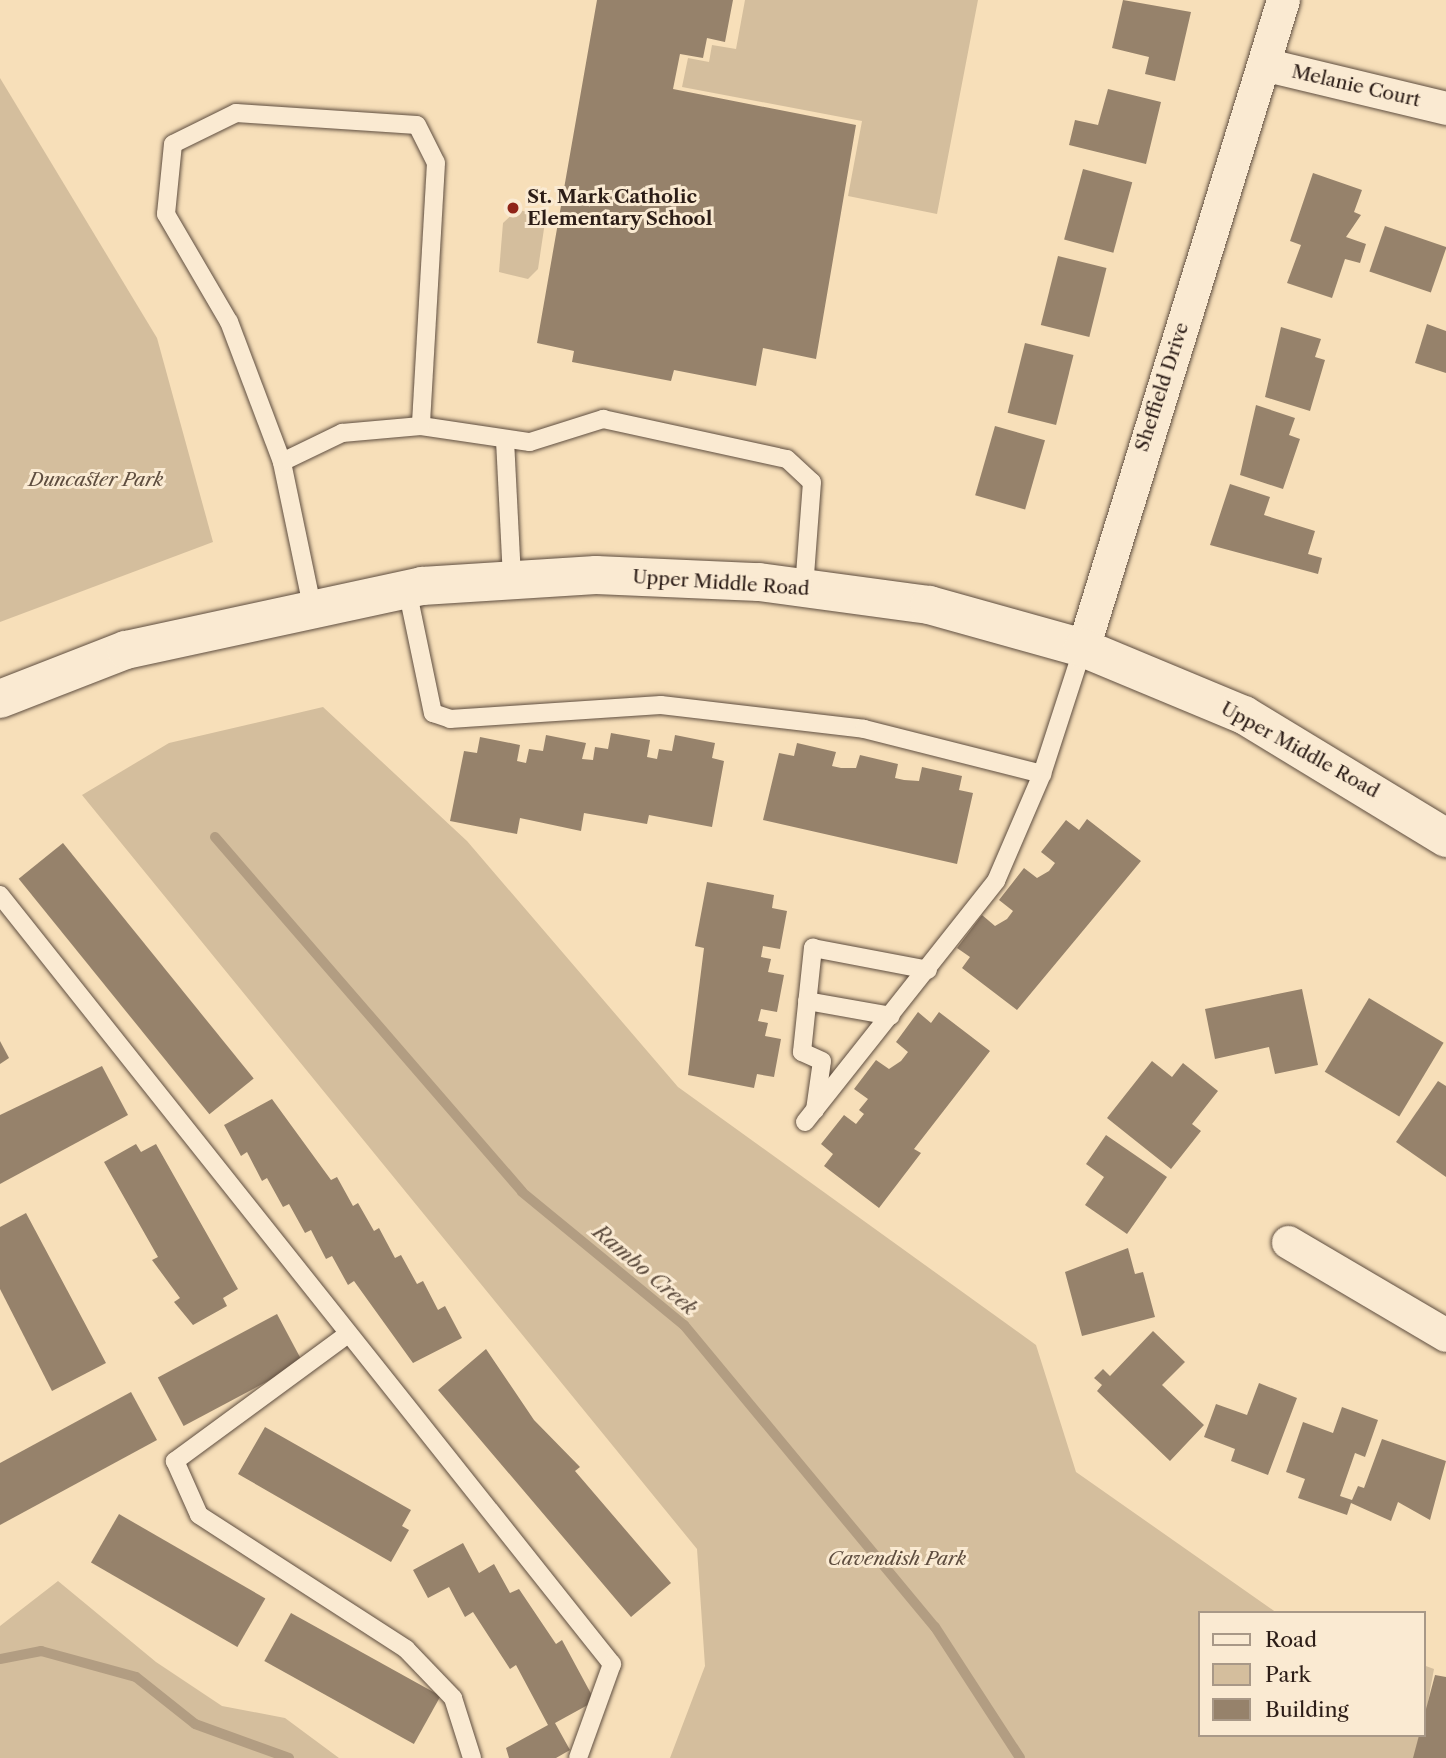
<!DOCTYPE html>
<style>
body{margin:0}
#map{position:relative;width:1446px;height:1758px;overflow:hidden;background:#f7dfb9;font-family:"Libre Caslon Text",serif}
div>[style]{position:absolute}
.green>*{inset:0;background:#d4be9d}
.stream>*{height:10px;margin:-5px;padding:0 5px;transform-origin:5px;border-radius:5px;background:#b29d82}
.building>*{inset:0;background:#96826b;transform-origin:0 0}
.roads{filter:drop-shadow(0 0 2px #5f4e40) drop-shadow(0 0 2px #5f4e40)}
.service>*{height:18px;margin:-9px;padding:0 9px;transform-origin:9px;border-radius:9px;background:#faead2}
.minor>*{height:33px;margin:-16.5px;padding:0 16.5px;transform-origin:16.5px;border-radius:16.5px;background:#faead2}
.secondary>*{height:38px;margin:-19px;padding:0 19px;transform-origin:19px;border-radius:19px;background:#faead2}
.dots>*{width:19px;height:19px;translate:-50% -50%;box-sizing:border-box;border:4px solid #faead2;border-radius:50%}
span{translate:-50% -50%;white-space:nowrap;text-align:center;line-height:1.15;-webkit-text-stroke:6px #faead2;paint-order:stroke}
.street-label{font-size:19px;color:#2c1d17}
.poi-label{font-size:19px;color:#2c1d17;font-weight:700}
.left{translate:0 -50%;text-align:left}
.park-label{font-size:19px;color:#5e4d3f;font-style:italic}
.water-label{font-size:21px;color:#5b4a3c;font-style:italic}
.legend{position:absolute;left:1198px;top:1611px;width:228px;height:126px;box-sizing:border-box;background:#faead2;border:2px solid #a89887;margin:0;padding:9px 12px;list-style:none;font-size:21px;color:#2c1d17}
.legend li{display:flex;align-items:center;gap:14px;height:35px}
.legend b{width:35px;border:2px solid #a89887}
</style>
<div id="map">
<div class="green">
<i style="clip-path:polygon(745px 0,978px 0,937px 214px,848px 196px,862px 121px,682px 87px,688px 58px,709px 62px,712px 45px,736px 49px)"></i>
<i style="clip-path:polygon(0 78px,157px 338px,213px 542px,0 622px)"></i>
<i style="clip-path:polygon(517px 210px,540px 214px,545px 222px,538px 269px,528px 279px,499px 272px,503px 223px)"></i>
<i style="clip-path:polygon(323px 707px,467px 841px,678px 1087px,1036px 1345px,1076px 1472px,1277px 1613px,1199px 1613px,1199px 1735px,1422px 1735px,1418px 1758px,670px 1758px,705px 1666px,697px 1549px,82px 795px,169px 743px)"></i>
<i style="clip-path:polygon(58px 1581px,156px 1662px,222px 1706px,285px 1718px,339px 1758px,0 1758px,0 1626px)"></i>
<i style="clip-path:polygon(1423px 1665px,1434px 1669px,1423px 1729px)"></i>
</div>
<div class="stream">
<i style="left:215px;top:837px;width:469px;rotate:49.1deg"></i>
<i style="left:522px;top:1192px;width:210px;rotate:39.4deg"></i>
<i style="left:684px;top:1325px;width:393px;rotate:50.3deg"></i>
<i style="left:935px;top:1627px;width:156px;rotate:57deg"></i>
<i style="left:0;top:1659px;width:42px;rotate:-11deg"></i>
<i style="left:41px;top:1651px;width:98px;rotate:15.3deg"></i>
<i style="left:136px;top:1677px;width:75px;rotate:38.5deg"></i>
<i style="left:195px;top:1724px;width:100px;rotate:19.9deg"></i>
</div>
<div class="building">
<i style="clip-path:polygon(597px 0,733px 0,725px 42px,707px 38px,703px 58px,680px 54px,673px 89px,856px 125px,816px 359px,763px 348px,756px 386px,674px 370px,671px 381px,572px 362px,574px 351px,537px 343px)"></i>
<i style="clip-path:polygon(1123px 0,1191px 12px,1175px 81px,1145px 74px,1149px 57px,1112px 48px)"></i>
<i style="clip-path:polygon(1108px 89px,1161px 102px,1146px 164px,1069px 145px,1075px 120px,1098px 125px)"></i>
<i style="left:1083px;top:169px;width:51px;height:73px;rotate:15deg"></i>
<i style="clip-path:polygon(1313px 173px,1362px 190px,1354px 212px,1361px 215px,1346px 237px,1366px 244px,1360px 263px,1345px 259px,1332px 298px,1287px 283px,1301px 245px,1290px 241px)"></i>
<i style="left:1385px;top:226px;width:65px;height:48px;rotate:19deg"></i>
<i style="left:1058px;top:256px;width:50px;height:71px;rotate:14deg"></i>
<i style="clip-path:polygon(1427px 324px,1446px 331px,1446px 373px,1415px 363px)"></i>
<i style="clip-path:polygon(1281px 327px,1321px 339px,1315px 357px,1325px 360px,1310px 411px,1265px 397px)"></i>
<i style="left:1025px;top:343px;width:50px;height:72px;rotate:14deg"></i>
<i style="clip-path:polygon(1256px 405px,1295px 418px,1289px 435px,1300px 439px,1283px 489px,1240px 475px)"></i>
<i style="left:995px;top:426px;width:52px;height:72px;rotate:16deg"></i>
<i style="clip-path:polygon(1230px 484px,1270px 497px,1264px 515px,1315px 531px,1308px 554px,1322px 558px,1318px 574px,1210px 545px)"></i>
<i style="clip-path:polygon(611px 733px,650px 740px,647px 757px,657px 759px,659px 749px,672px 751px,675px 735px,715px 743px,712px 758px,724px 761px,712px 827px,649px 815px,647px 824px,584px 813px,581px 831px,520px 818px,517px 834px,450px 821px,464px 751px,477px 753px,480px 737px,520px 745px,517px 761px,526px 763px,529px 749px,543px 751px,546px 735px,586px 743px,582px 759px,593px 760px,595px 747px,608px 749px)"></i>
<i style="clip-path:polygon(797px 743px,836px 752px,832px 766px,841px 768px,856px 768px,860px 755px,898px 764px,895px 778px,904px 780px,919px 781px,922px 767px,962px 776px,959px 790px,973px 793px,957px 864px,763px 820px,779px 753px,794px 756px)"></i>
<i style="clip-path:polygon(1087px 819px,1141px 861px,1017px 1010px,962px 968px,970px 957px,957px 948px,982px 915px,995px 926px,1007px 919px,1013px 911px,999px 900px,1024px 868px,1037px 878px,1049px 871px,1055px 863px,1041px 852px,1066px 820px,1079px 830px)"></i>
<i style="left:63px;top:843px;width:303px;height:57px;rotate:51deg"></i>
<i style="clip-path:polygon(707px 882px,774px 895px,772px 908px,787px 911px,780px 949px,763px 946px,761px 957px,771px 959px,768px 972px,784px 975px,777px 1012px,761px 1009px,758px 1021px,768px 1023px,765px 1036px,781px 1039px,774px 1077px,757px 1074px,754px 1088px,688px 1075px,704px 948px,695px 946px)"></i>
<i style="clip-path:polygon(1302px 989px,1318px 1065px,1275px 1074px,1269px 1047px,1215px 1059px,1205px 1009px)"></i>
<i style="left:1369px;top:998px;width:87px;height:86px;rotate:31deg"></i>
<i style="clip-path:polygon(918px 1012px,931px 1023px,939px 1012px,990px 1051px,914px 1149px,921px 1153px,879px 1208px,824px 1166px,833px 1154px,821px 1144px,844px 1115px,856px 1124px,864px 1114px,859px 1110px,868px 1099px,854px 1089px,876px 1060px,889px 1069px,901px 1061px,908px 1052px,896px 1042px)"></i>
<i style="clip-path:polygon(0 1041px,9px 1058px,0 1064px)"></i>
<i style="clip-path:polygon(1152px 1061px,1172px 1077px,1183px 1063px,1218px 1091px,1192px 1124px,1201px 1131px,1171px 1169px,1107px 1118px)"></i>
<i style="clip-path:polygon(102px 1066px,128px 1115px,0 1184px,0 1115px)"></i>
<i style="clip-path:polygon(1438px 1081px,1446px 1086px,1446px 1177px,1396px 1142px)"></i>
<i style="clip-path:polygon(272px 1099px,331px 1180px,337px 1177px,353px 1206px,358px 1203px,374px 1231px,379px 1228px,395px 1258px,401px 1255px,417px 1284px,423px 1281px,438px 1310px,445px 1306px,462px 1338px,413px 1363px,354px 1281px,348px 1285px,332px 1256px,326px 1259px,311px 1230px,305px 1233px,289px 1204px,283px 1207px,267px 1178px,262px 1181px,247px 1152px,241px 1156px,224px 1125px)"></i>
<i style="clip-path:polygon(1106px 1135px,1167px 1177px,1127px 1234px,1085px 1205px,1104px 1177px,1086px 1164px)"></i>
<i style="clip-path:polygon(136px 1144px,141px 1152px,156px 1144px,238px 1289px,223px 1298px,227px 1306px,193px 1325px,174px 1302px,180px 1298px,152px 1260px,158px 1257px,104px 1162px)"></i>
<i style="clip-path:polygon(26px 1213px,106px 1363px,52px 1391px,0 1289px,0 1227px)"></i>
<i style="clip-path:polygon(1128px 1248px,1135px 1274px,1143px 1272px,1155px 1317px,1082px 1336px,1065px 1272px)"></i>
<i style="left:277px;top:1314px;width:55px;height:135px;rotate:62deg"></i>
<i style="clip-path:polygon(1153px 1331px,1185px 1362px,1162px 1385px,1204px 1425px,1170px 1461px,1097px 1391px,1102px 1385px,1094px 1378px,1103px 1369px,1110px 1376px)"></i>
<i style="clip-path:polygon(486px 1349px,534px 1420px,580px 1467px,575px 1471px,671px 1583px,631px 1617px,438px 1390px)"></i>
<i style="clip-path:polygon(1259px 1383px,1297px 1398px,1268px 1475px,1231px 1461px,1235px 1449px,1204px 1437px,1216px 1404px,1247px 1415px)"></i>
<i style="clip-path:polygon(131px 1392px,157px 1440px,0 1525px,0 1463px)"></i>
<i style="clip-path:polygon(1342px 1407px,1378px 1420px,1365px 1457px,1355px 1453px,1340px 1496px,1352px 1500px,1358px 1486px,1364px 1488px,1382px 1439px,1446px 1461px,1430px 1520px,1398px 1502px,1391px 1521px,1351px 1503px,1347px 1515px,1298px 1498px,1305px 1479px,1286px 1472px,1303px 1422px,1333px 1433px)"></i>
<i style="clip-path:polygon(265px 1427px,411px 1510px,402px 1526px,409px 1530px,391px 1562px,238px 1474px)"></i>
<i style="left:119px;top:1514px;width:169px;height:56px;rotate:30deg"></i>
<i style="clip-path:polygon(463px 1543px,479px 1573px,494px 1564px,510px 1593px,519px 1589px,556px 1644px,562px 1640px,595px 1701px,555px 1723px,570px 1750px,556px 1758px,509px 1758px,506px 1748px,548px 1725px,516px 1665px,510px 1669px,473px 1612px,465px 1617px,449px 1587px,428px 1598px,413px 1570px)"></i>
<i style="left:291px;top:1613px;width:171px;height:55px;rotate:29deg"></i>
<i style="clip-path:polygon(1435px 1675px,1446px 1677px,1446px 1758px,1413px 1758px)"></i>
</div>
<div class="roads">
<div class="service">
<i style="left:505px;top:440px;width:140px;rotate:87.1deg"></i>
<i style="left:282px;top:462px;width:67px;rotate:-25.8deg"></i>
<i style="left:342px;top:433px;width:79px;rotate:-5.1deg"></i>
<i style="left:421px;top:426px;width:110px;rotate:8.4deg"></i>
<i style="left:530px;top:442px;width:77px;rotate:-17.5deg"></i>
<i style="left:603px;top:419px;width:188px;rotate:12.3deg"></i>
<i style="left:787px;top:459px;width:34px;rotate:43deg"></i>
<i style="left:812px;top:482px;width:106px;rotate:94.3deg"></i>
<i style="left:407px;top:589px;width:127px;rotate:78.2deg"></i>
<i style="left:433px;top:713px;width:18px;rotate:19deg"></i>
<i style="left:450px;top:719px;width:211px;rotate:-3.8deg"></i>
<i style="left:661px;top:705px;width:204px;rotate:6.7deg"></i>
<i style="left:864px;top:729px;width:184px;rotate:14.2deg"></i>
<i style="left:312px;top:606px;width:147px;rotate:-101.8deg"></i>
<i style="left:282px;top:462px;width:150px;rotate:-110.7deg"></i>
<i style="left:229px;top:322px;width:125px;rotate:-120.3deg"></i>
<i style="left:166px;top:214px;width:70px;rotate:-84.3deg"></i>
<i style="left:173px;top:144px;width:70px;rotate:-26.2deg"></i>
<i style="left:236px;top:113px;width:181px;rotate:3.8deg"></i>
<i style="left:417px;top:125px;width:42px;rotate:63.4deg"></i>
<i style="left:436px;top:163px;width:263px;rotate:93.3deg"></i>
<i style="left:0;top:895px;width:983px;rotate:51.49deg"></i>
<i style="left:612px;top:1664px;width:100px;rotate:109.9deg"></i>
<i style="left:807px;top:1001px;width:85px;rotate:10.1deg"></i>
<i style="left:815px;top:1110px;width:49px;rotate:-81.9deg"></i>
<i style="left:822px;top:1061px;width:22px;rotate:-156deg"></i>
<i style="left:802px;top:1052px;width:105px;rotate:-84deg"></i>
<i style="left:813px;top:948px;width:117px;rotate:10.8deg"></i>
<i style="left:805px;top:1122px;width:308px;rotate:-51.6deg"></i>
<i style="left:996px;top:881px;width:116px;rotate:-66.7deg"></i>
<i style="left:1042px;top:774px;width:133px;rotate:-72deg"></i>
<i style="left:348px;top:1334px;width:215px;rotate:143.7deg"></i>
<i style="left:175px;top:1461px;width:59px;rotate:66deg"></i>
<i style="left:199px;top:1515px;width:247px;rotate:32.9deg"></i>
<i style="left:406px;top:1649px;width:68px;rotate:46.2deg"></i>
<i style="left:453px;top:1698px;width:63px;rotate:72.4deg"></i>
</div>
<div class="minor">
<i style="left:1267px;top:65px;width:184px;rotate:13.5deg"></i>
<i style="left:1083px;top:648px;width:678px;rotate:-72.85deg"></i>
<i style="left:1288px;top:1242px;width:183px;rotate:30.5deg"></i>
</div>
<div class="secondary">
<i style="left:0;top:699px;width:135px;rotate:-21.3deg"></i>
<i style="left:126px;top:650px;width:303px;rotate:-12.2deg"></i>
<i style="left:422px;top:586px;width:174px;rotate:-3.6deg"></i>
<i style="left:596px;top:575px;width:163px;rotate:2.5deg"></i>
<i style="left:759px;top:582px;width:172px;rotate:7.7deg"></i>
<i style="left:929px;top:605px;width:160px;rotate:15.6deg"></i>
<i style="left:1083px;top:648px;width:174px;rotate:22.6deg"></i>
<i style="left:1244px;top:715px;width:237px;rotate:31.3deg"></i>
</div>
</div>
<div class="dots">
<i style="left:513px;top:208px;background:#8f2418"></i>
</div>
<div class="street-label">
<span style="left:1356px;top:86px;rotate:13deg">Melanie Court</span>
<span style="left:1162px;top:387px;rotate:-72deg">Sheffield Drive</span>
<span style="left:721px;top:583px;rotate:4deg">Upper Middle Road</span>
<span style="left:1300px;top:750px;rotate:29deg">Upper Middle Road</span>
</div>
<div class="poi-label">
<span class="left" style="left:527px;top:208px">St. Mark Catholic<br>Elementary School</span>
</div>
<div class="park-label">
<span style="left:96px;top:480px">Duncaster Park</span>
<span style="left:897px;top:1559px">Cavendish Park</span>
</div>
<div class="water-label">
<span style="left:645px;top:1270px;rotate:40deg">Rambo Creek</span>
</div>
<ul class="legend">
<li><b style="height:9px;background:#faead2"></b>Road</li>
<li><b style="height:19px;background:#d4be9d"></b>Park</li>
<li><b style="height:19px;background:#96826b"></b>Building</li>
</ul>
</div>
